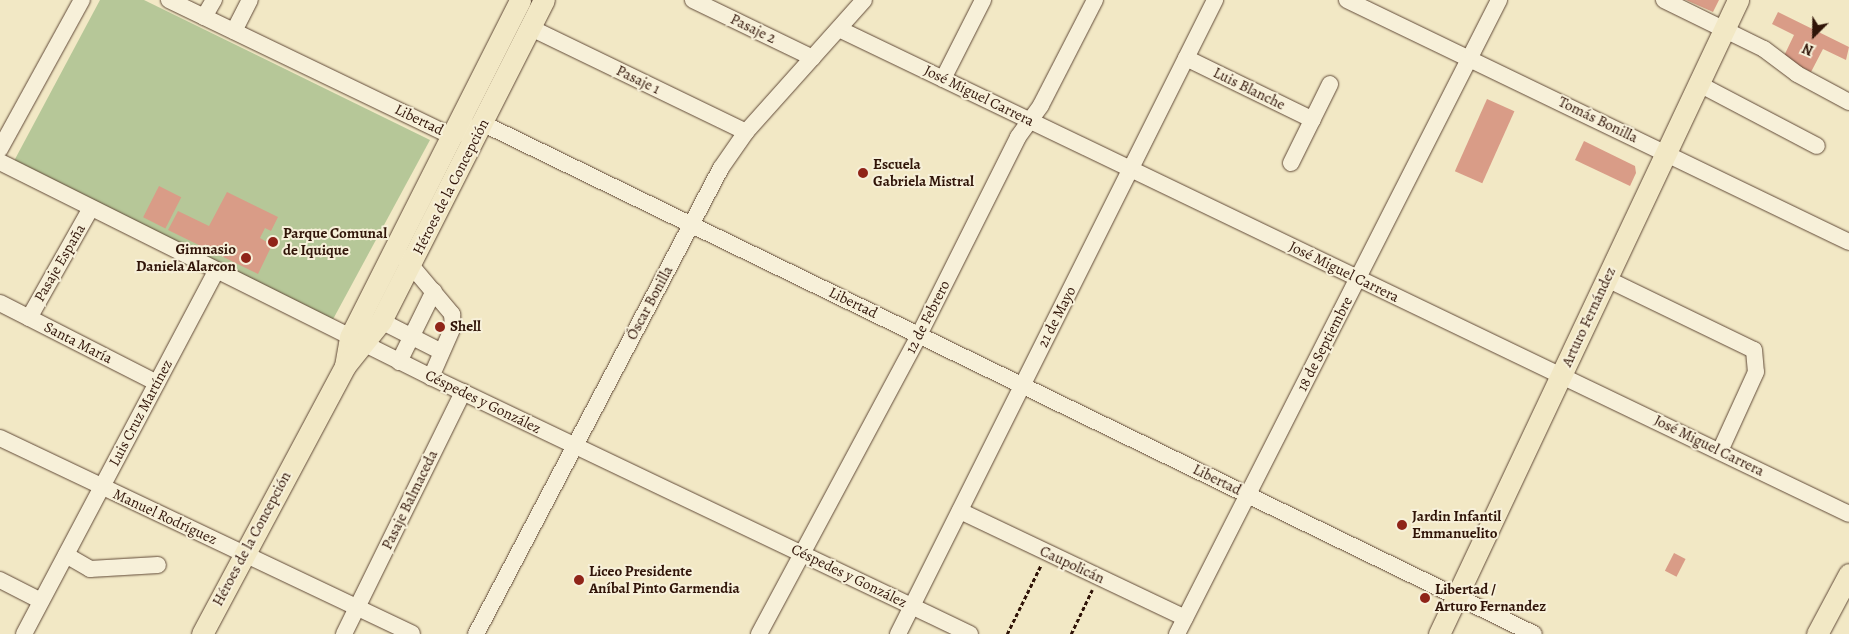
<!DOCTYPE html>
<meta charset="utf-8">
<style>
body{margin:0}
#map{position:relative;width:1849px;height:634px;overflow:hidden;background:#f2e8c5;font-family:Alegreya,serif}
div>[style]{position:absolute}
.green>*{inset:0;background:#b6c798}
.building>*{inset:0;background:#d99c87;transform-origin:0 0}
.path>*{height:2.5px;margin-top:-1.25px;transform-origin:0;background:repeating-linear-gradient(90deg,#301408 0 4px,transparent 0 6.5px)}
.roads{filter:drop-shadow(0 0 1px #604937) drop-shadow(0 0 1px #604937)}
.minor>*{height:16px;margin:-8px;padding:0 8px;transform-origin:8px;border-radius:8px;background:#f7f0d9}
.major>*{height:21px;margin:-10.5px;padding:0 10.5px;transform-origin:10.5px;border-radius:10.5px;background:#f2e8c5}
.dots>*{width:14px;height:14px;translate:-50% -50%;box-sizing:border-box;border:2px solid #f7f0d9;border-radius:50%}
span{translate:-50% -50%;white-space:nowrap;text-align:center;line-height:1.15;-webkit-text-stroke:4px #f7f0d9;paint-order:stroke}
.street-label{font-size:15px;color:#301408}
.poi-label{font-size:15px;color:#301408;font-weight:700}
.left{translate:0 -50%;text-align:left}
.right{translate:-100% -50%;text-align:right}
.north{position:absolute;left:1789px;top:10px;width:50px;height:50px;-webkit-text-stroke:4px #f7f0d9;paint-order:stroke;rotate:203deg;font-size:14px;font-weight:700;line-height:20px;text-align:center;color:#301408}
.north::after{content:'';display:block;margin:auto;width:18px;height:22px;background:#301408;clip-path:polygon(50% 0,100% 100%,50% 72%,0 100%)}
</style>
<div id="map">
<div class="green">
<i style="clip-path:polygon(100px 0,144px 0,430px 140px,331px 323px,14px 161px)"></i>
</div>
<div class="building">
<i style="clip-path:polygon(1686px 0,1719px 0,1713px 12px)"></i>
<i style="clip-path:polygon(1778px 12px,1849px 47px,1846px 60px,1823px 49px,1811px 72px,1783px 58px,1794px 35px,1772px 24px)"></i>
<i style="left:1487px;top:99px;width:30px;height:79px;rotate:24deg"></i>
<i style="clip-path:polygon(1584px 141px,1635px 166px,1636px 173px,1630px 186px,1575px 160px)"></i>
<i style="left:159px;top:186px;width:25px;height:35px;rotate:27deg"></i>
<i style="clip-path:polygon(227px 192px,278px 217px,271px 231px,265px 228px,260px 238px,272px 245px,258px 274px,168px 230px,178px 211px,209px 226px)"></i>
<i style="left:1674px;top:553px;width:13px;height:20px;rotate:27deg"></i>
</div>
<div class="path">
<i style="left:1007px;top:634px;width:77px;rotate:-63.8deg"></i>
<i style="left:1071px;top:634px;width:49px;rotate:-64.5deg"></i>
</div>
<div class="roads">
<div class="minor">
<i style="left:169px;top:0;width:314px;rotate:25.7deg"></i>
<i style="left:452px;top:136px;width:34px;rotate:-21deg"></i>
<i style="left:484px;top:124px;width:1167px;rotate:25.91deg"></i>
<i style="left:693px;top:0;width:133px;rotate:25.8deg"></i>
<i style="left:1347px;top:0;width:557px;rotate:25.74deg"></i>
<i style="left:1664px;top:0;width:111px;rotate:26.1deg"></i>
<i style="left:1764px;top:49px;width:41px;rotate:37.1deg"></i>
<i style="left:1797px;top:74px;width:59px;rotate:28.3deg"></i>
<i style="left:204px;top:17px;width:20px;rotate:-60deg"></i>
<i style="left:531px;top:28px;width:239px;rotate:25.8deg"></i>
<i style="left:839px;top:29px;width:1120px;rotate:25.65deg"></i>
<i style="left:234px;top:31px;width:35px;rotate:-63deg"></i>
<i style="left:1186px;top:58px;width:141px;rotate:26deg"></i>
<i style="left:943px;top:79px;width:89px;rotate:-63.1deg"></i>
<i style="left:1699px;top:84px;width:133px;rotate:27.7deg"></i>
<i style="left:0;top:149px;width:170px;rotate:-61.2deg"></i>
<i style="left:0;top:162px;width:482px;rotate:26.5deg"></i>
<i style="left:431px;top:377px;width:597px;rotate:25.49deg"></i>
<i style="left:1291px;top:163px;width:88px;rotate:-63.7deg"></i>
<i style="left:404px;top:257px;width:75px;rotate:49.9deg"></i>
<i style="left:452px;top:314px;width:13px;rotate:86deg"></i>
<i style="left:453px;top:327px;width:55px;rotate:113.7deg"></i>
<i style="left:1607px;top:279px;width:163px;rotate:25.8deg"></i>
<i style="left:1754px;top:350px;width:22px;rotate:85deg"></i>
<i style="left:1756px;top:372px;width:87px;rotate:114.5deg"></i>
<i style="left:0;top:303px;width:176px;rotate:27deg"></i>
<i style="left:29px;top:318px;width:126px;rotate:-60.6deg"></i>
<i style="left:381px;top:321px;width:68px;rotate:26.9deg"></i>
<i style="left:399px;top:362px;width:79px;rotate:-63.8deg"></i>
<i style="left:0;top:438px;width:456px;rotate:25.4deg"></i>
<i style="left:960px;top:511px;width:249px;rotate:25.4deg"></i>
<i style="left:66px;top:555px;width:28px;rotate:30deg"></i>
<i style="left:90px;top:569px;width:68px;rotate:-3.4deg"></i>
<i style="left:0;top:580px;width:46px;rotate:27.1deg"></i>
<i style="left:24px;top:634px;width:411px;rotate:-62.1deg"></i>
<i style="left:344px;top:634px;width:270px;rotate:-63.8deg"></i>
<i style="left:476px;top:634px;width:526px;rotate:-62.27deg"></i>
<i style="left:721px;top:168px;width:44px;rotate:-55.2deg"></i>
<i style="left:746px;top:132px;width:177px;rotate:-48.2deg"></i>
<i style="left:759px;top:634px;width:339px;rotate:-61.8deg"></i>
<i style="left:919px;top:335px;width:221px;rotate:-63.4deg"></i>
<i style="left:1018px;top:137px;width:39px;rotate:-54deg"></i>
<i style="left:1041px;top:105px;width:118px;rotate:-62.8deg"></i>
<i style="left:898px;top:634px;width:709px;rotate:-63.43deg"></i>
<i style="left:1177px;top:634px;width:711px;rotate:-63.07deg"></i>
</div>
<div class="major">
<i style="left:345px;top:366px;width:29px;rotate:-80deg"></i>
<i style="left:350px;top:337px;width:377px;rotate:-63.2deg"></i>
<i style="left:202px;top:634px;width:304px;rotate:-61.9deg"></i>
<i style="left:345px;top:366px;width:58px;rotate:-51.3deg"></i>
<i style="left:381px;top:321px;width:360px;rotate:-63.1deg"></i>
<i style="left:1439px;top:634px;width:701px;rotate:-64.75deg"></i>
<i style="left:1817px;top:634px;width:68px;rotate:-61.9deg"></i>
</div>
</div>
<div class="dots">
<i style="left:863px;top:173px;background:#8f2418"></i>
<i style="left:273px;top:242px;background:#8f2418"></i>
<i style="left:246px;top:258px;background:#8f2418"></i>
<i style="left:440px;top:327px;background:#8f2418"></i>
<i style="left:1402px;top:525px;background:#8f2418"></i>
<i style="left:579px;top:580px;background:#8f2418"></i>
<i style="left:1425px;top:598px;background:#8f2418"></i>
</div>
<div class="street-label">
<span style="left:753px;top:29px;rotate:26deg">Pasaje 2</span>
<span style="left:638px;top:80px;rotate:26deg">Pasaje 1</span>
<span style="left:1249px;top:89px;rotate:26deg">Luis Blanche</span>
<span style="left:979px;top:96px;rotate:26deg">José Miguel Carrera</span>
<span style="left:419px;top:120px;rotate:26deg">Libertad</span>
<span style="left:1598px;top:120px;rotate:26deg">Tomás Bonilla</span>
<span style="left:451px;top:187px;rotate:-63deg">Héroes de la Concepción</span>
<span style="left:60px;top:263px;rotate:-60deg">Pasaje España</span>
<span style="left:1344px;top:272px;rotate:26deg">José Miguel Carrera</span>
<span style="left:650px;top:303px;rotate:-62deg">Óscar Bonilla</span>
<span style="left:853px;top:303px;rotate:26deg">Libertad</span>
<span style="left:928px;top:317px;rotate:-63deg">12 de Febrero</span>
<span style="left:1057px;top:317px;rotate:-63deg">21 de Mayo</span>
<span style="left:1589px;top:317px;rotate:-65deg">Arturo Fernández</span>
<span style="left:78px;top:343px;rotate:27deg">Santa María</span>
<span style="left:1325px;top:344px;rotate:-63deg">18 de Septiembre</span>
<span style="left:483px;top:402px;rotate:26deg">Céspedes y González</span>
<span style="left:141px;top:413px;rotate:-62deg">Luis Cruz Martínez</span>
<span style="left:1709px;top:446px;rotate:26deg">José Miguel Carrera</span>
<span style="left:1217px;top:480px;rotate:26deg">Libertad</span>
<span style="left:410px;top:500px;rotate:-64deg">Pasaje Balmaceda</span>
<span style="left:165px;top:517px;rotate:25deg">Manuel Rodríguez</span>
<span style="left:252px;top:539px;rotate:-62deg">Héroes de la Concepción</span>
<span style="left:1072px;top:565px;rotate:25deg">Caupolicán</span>
<span style="left:849px;top:576px;rotate:26deg">Céspedes y González</span>
</div>
<div class="poi-label">
<span class="left" style="left:873px;top:173px">Escuela<br>Gabriela Mistral</span>
<span class="left" style="left:283px;top:242px">Parque Comunal<br>de Iquique</span>
<span class="right" style="left:236px;top:258px">Gimnasio<br>Daniela Alarcon</span>
<span class="left" style="left:450px;top:327px">Shell</span>
<span class="left" style="left:1412px;top:525px">Jardin Infantil<br>Emmanuelito</span>
<span class="left" style="left:589px;top:580px">Liceo Presidente<br>Aníbal Pinto Garmendia</span>
<span class="left" style="left:1435px;top:598px">Libertad /<br>Arturo Fernandez</span>
</div>
<div class="north">N</div>
</div>
